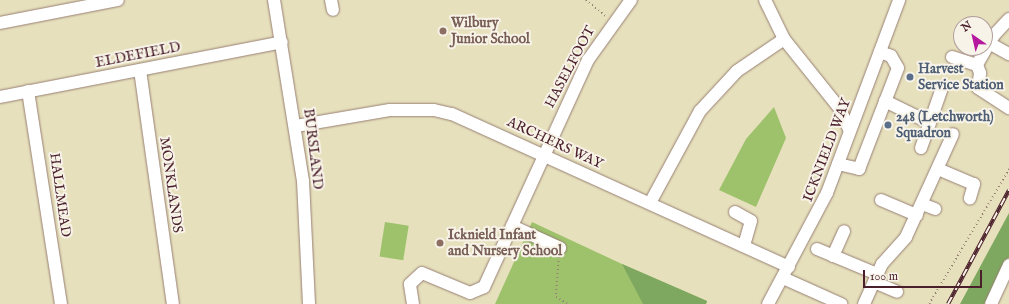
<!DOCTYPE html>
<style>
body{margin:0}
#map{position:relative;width:1009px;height:304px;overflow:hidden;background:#e7e0bd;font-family:"IM FELL English",serif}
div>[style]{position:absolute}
.green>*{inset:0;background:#9ec26c;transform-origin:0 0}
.forest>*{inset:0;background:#7ea860}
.path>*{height:1.5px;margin-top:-0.75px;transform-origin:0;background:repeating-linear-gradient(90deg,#988074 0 1px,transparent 0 4px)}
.roads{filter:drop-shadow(0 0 1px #988074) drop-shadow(0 0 1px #988074)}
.minor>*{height:12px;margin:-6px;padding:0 6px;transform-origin:6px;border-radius:6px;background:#fff}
.rail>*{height:4px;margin-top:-2px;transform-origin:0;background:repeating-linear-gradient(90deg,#f7f3e8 0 8px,#4a1f2b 0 16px);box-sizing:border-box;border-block:1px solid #4a1f2b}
.dots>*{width:11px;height:11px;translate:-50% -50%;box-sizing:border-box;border:2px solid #f7f3e8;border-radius:50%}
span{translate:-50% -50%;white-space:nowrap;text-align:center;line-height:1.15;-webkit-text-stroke:4px #f7f3e8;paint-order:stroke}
.education-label{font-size:14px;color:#785e54;font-weight:700}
.left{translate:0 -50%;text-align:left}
.street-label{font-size:14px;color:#4a1f2b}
.service-label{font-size:14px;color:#4e5e75;font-weight:700}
.north{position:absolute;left:953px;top:16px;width:40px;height:40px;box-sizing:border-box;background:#f7f3e8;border:1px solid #b29e9c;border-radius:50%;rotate:326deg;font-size:11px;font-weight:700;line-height:16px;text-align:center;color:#4a1f2b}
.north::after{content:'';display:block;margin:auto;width:14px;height:18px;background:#b5179e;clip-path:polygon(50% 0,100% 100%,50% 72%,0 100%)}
.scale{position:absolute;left:863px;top:270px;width:119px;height:18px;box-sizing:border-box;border:2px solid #4a1f2b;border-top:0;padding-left:5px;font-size:12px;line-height:14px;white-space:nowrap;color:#4a1f2b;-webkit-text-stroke:3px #f7f3e8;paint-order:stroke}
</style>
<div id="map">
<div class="green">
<i style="clip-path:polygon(774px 107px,786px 138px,756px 207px,719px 190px,746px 139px)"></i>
<i style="left:385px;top:222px;width:24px;height:35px;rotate:9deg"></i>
<i style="clip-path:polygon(532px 222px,622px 264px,707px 301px,706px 304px,495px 304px)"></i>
</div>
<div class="forest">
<i style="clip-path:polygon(1009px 213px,1009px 257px,987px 304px,960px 304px)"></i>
<i style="clip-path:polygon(622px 264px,707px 301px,706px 304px,643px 304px)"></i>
</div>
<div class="path">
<i style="left:586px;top:0;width:27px;rotate:39deg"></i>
<i style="left:559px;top:257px;width:40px;rotate:94.3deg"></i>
<i style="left:556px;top:297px;width:14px;rotate:30deg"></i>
<i style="left:929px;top:304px;width:157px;rotate:-59.3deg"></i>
</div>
<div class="roads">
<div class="minor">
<i style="left:274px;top:0;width:183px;rotate:80.9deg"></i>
<i style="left:303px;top:181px;width:123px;rotate:87.2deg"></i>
<i style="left:331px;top:0;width:10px;rotate:79deg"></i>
<i style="left:765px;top:0;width:43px;rotate:64deg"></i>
<i style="left:784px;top:39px;width:90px;rotate:51.3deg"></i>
<i style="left:840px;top:109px;width:24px;rotate:66deg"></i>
<i style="left:1009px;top:19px;width:22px;rotate:133deg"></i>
<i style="left:994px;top:35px;width:34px;rotate:120deg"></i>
<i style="left:977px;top:65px;width:9px;rotate:69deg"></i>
<i style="left:980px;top:73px;width:15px;rotate:98deg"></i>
<i style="left:978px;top:88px;width:37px;rotate:33deg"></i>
<i style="left:0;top:23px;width:120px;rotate:-11deg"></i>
<i style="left:989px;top:43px;width:23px;rotate:29deg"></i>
<i style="left:952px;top:57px;width:26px;rotate:18deg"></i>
<i style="left:140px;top:70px;width:236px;rotate:82deg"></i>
<i style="left:28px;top:91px;width:216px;rotate:81.2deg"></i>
<i style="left:0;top:97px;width:287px;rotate:-11deg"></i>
<i style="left:885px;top:101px;width:50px;rotate:26.1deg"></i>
<i style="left:296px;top:126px;width:95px;rotate:-9.7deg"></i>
<i style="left:390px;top:110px;width:44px"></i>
<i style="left:434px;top:110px;width:18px;rotate:13deg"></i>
<i style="left:452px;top:114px;width:370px;rotate:24.4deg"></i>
<i style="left:921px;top:148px;width:64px;rotate:-70.7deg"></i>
<i style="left:838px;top:164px;width:22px;rotate:13deg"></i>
<i style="left:859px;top:169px;width:108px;rotate:-68.9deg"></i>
<i style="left:898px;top:68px;width:14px;rotate:-120deg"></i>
<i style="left:891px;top:56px;width:12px;rotate:-160deg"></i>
<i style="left:938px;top:169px;width:39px;rotate:23deg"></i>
<i style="left:974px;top:184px;width:15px;rotate:106deg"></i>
<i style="left:881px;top:200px;width:39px;rotate:23deg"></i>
<i style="left:650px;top:203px;width:105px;rotate:-61.5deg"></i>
<i style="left:700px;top:111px;width:54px;rotate:-47.2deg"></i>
<i style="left:737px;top:71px;width:57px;rotate:-34.2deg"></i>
<i style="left:922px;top:204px;width:14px;rotate:21deg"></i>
<i style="left:735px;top:212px;width:18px;rotate:29deg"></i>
<i style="left:751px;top:221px;width:26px;rotate:106deg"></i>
<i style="left:512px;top:226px;width:53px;rotate:24.6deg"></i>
<i style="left:817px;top:249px;width:65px;rotate:22.6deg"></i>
<i style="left:833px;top:256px;width:27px;rotate:-66deg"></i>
<i style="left:783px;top:278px;width:64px;rotate:24.1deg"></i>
<i style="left:874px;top:282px;width:25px;rotate:23deg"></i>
<i style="left:413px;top:304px;width:20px;rotate:-99deg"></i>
<i style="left:410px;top:284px;width:16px;rotate:-43deg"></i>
<i style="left:422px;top:273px;width:52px;rotate:22.6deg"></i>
<i style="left:470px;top:293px;width:15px;rotate:-23deg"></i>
<i style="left:484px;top:287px;width:250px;rotate:-65.4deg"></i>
<i style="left:588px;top:60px;width:74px;rotate:-54.4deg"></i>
<i style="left:768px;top:304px;width:126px;rotate:-62deg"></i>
<i style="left:827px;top:193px;width:206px;rotate:-69.5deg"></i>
<i style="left:864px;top:304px;width:44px;rotate:-65.8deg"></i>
<i style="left:882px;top:264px;width:36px;rotate:-48deg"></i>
<i style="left:906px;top:237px;width:113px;rotate:-65.5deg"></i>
<i style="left:991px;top:304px;width:43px;rotate:-65.2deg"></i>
</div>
</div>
<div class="rail">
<i style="left:948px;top:304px;width:129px;rotate:-61.8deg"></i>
</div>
<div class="dots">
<i style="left:443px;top:31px;background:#8d6e63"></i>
<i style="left:910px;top:77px;background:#5c6f8a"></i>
<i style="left:888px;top:125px;background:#5c6f8a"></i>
<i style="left:440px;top:243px;background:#8d6e63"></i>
</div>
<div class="education-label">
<span class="left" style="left:451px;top:31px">Wilbury<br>Junior School</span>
<span class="left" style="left:448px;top:243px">Icknield Infant<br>and Nursery School</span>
</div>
<div class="street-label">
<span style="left:138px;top:55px;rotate:-11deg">ELDEFIELD</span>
<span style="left:570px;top:67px;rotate:-62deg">HASELFOOT</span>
<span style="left:555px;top:143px;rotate:25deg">ARCHERS WAY</span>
<span style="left:313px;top:149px;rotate:83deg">BURSLAND</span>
<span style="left:827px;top:150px;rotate:-69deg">ICKNIELD WAY</span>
<span style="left:171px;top:185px;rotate:82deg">MONKLANDS</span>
<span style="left:60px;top:195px;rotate:82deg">HALLMEAD</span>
</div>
<div class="service-label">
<span class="left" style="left:918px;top:77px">Harvest<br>Service Station</span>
<span class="left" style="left:896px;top:125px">248 (Letchworth)<br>Squadron</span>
</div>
<div class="north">N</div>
<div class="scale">100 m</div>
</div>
